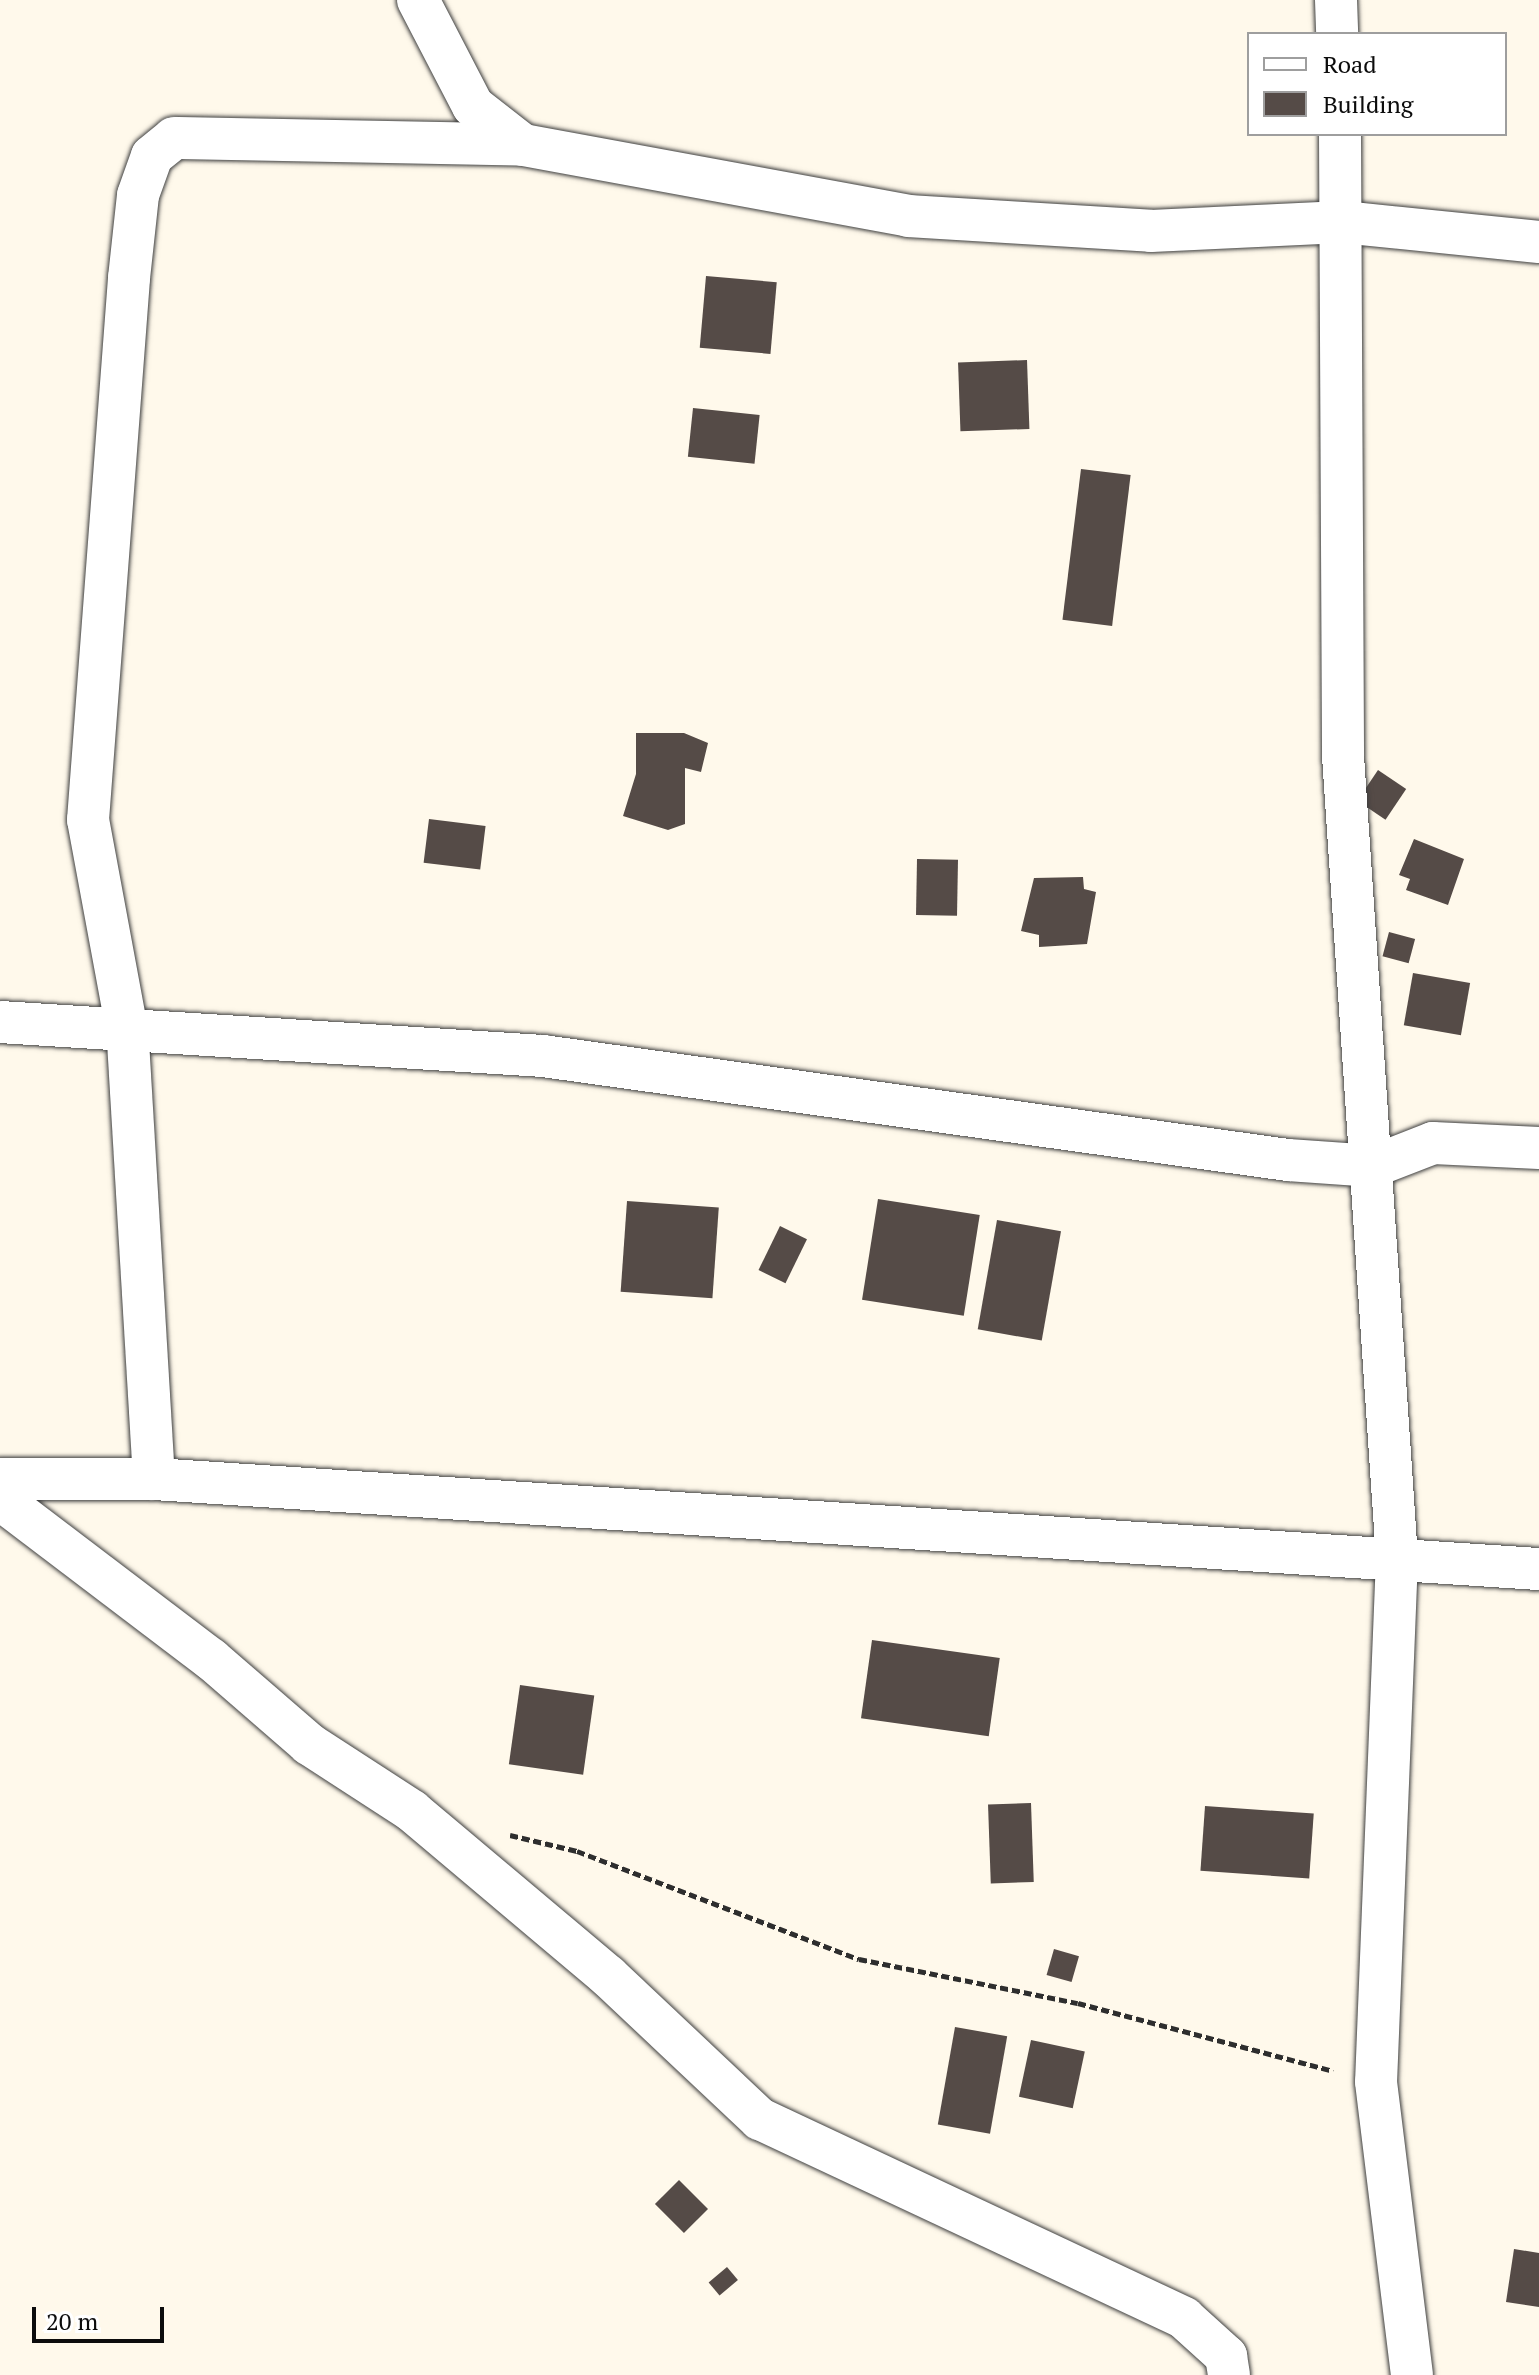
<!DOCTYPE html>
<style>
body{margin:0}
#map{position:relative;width:1539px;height:2375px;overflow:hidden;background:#fff9eb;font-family:"PT Serif",serif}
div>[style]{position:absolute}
.building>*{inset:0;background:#554b47;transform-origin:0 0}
.path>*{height:5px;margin-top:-2.5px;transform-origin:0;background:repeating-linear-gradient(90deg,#2e2e2e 0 8px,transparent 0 12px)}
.roads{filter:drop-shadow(0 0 2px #3f3f3f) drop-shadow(0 0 2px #3f3f3f)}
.minor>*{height:42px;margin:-21px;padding:0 21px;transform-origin:21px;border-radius:21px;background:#fff}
span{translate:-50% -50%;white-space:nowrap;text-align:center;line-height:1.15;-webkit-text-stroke:8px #fff;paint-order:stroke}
.legend{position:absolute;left:1247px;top:32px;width:260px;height:104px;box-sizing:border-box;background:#fff;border:2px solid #9e9e9e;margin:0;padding:10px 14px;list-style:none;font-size:24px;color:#0c0c0c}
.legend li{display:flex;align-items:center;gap:16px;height:40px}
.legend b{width:40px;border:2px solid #9e9e9e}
.scale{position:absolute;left:32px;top:2307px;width:132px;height:36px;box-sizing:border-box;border:4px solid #0c0c0c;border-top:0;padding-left:10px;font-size:24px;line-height:28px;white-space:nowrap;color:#0c0c0c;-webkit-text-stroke:6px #fff;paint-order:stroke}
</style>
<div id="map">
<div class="building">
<i style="left:706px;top:276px;width:71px;height:72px;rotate:5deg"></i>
<i style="left:1027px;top:360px;width:69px;height:69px;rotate:88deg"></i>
<i style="left:693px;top:408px;width:67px;height:49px;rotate:6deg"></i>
<i style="left:1081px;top:469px;width:50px;height:152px;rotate:7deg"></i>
<i style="clip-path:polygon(636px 733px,684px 733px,708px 743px,701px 772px,685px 768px,685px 824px,668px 830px,623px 816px,636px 774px)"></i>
<i style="left:1378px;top:770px;width:34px;height:37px;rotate:34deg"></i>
<i style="left:429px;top:819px;width:57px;height:44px;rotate:7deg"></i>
<i style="clip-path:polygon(1414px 839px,1464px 859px,1448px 905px,1406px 890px,1410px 879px,1399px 875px)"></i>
<i style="left:917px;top:859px;width:41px;height:56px;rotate:1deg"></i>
<i style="clip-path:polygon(1083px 877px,1084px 889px,1096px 892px,1087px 944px,1039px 947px,1039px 935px,1021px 931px,1034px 878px)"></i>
<i style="left:1389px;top:932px;width:27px;height:25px;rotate:15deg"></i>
<i style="left:1413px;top:973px;width:58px;height:53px;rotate:10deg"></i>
<i style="left:878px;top:1199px;width:103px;height:102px;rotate:9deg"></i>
<i style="left:627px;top:1201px;width:92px;height:91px;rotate:4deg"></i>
<i style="left:997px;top:1220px;width:65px;height:111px;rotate:10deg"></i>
<i style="left:780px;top:1226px;width:30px;height:49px;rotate:26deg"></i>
<i style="left:872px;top:1640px;width:129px;height:79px;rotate:8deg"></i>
<i style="left:520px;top:1685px;width:75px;height:80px;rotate:8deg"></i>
<i style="left:1031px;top:1803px;width:79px;height:43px;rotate:88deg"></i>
<i style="left:1205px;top:1806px;width:109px;height:65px;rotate:4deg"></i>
<i style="left:1054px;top:1949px;width:26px;height:27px;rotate:16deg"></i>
<i style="left:955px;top:2027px;width:53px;height:99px;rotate:10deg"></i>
<i style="left:1031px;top:2040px;width:55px;height:58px;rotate:12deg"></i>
<i style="left:679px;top:2180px;width:41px;height:34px;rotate:45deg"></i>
<i style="clip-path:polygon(1514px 2249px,1539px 2253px,1539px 2307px,1506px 2302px)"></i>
<i style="left:727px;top:2267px;width:17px;height:24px;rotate:50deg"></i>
</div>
<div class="path">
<i style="left:510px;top:1835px;width:69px;rotate:13.4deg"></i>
<i style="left:577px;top:1851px;width:302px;rotate:21deg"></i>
<i style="left:859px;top:1959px;width:223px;rotate:11.4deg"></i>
<i style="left:1078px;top:2003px;width:264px;rotate:14.9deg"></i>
</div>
<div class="roads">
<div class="minor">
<i style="left:418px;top:0;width:119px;rotate:62.6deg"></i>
<i style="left:473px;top:106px;width:63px;rotate:38deg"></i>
<i style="left:1336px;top:0;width:34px;rotate:88deg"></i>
<i style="left:1340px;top:134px;width:622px;rotate:89.72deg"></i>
<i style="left:1343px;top:756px;width:804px;rotate:86.15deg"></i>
<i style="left:1397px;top:1558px;width:524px;rotate:92.29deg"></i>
<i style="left:1376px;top:2082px;width:295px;rotate:83deg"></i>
<i style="left:0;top:1022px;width:544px;rotate:3.58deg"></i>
<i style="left:543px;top:1056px;width:752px;rotate:7.95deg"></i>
<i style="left:1288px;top:1160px;width:86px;rotate:4deg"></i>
<i style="left:1374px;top:1166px;width:63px;rotate:-21.3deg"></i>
<i style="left:1433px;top:1143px;width:106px;rotate:2.7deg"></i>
<i style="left:0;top:1479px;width:154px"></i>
<i style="left:154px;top:1479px;width:1388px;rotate:3.72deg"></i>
<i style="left:154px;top:1479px;width:450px;rotate:-93.4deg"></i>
<i style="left:127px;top:1030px;width:214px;rotate:-100.5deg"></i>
<i style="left:88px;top:820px;width:544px;rotate:-85.67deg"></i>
<i style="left:129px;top:278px;width:83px;rotate:-83.8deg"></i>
<i style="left:138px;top:195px;width:41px;rotate:-70.3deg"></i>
<i style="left:152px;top:156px;width:28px;rotate:-39deg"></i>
<i style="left:174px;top:138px;width:349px;rotate:1.1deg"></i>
<i style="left:523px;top:145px;width:391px;rotate:10.4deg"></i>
<i style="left:908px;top:216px;width:243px;rotate:3.5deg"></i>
<i style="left:1151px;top:231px;width:191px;rotate:-2.7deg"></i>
<i style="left:1342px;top:222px;width:198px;rotate:5.8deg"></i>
<i style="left:0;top:1499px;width:265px;rotate:37.2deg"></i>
<i style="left:211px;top:1659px;width:130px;rotate:40.9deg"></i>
<i style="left:309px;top:1744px;width:123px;rotate:33deg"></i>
<i style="left:412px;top:1811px;width:256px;rotate:40.1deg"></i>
<i style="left:608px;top:1976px;width:209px;rotate:43.3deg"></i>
<i style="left:760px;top:2119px;width:468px;rotate:25.1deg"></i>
<i style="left:1184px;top:2318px;width:57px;rotate:42.1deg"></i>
<i style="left:1226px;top:2356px;width:19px;rotate:81deg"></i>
</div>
</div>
<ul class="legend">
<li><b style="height:10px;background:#fff"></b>Road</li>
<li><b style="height:22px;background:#554b47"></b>Building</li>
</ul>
<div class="scale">20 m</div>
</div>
